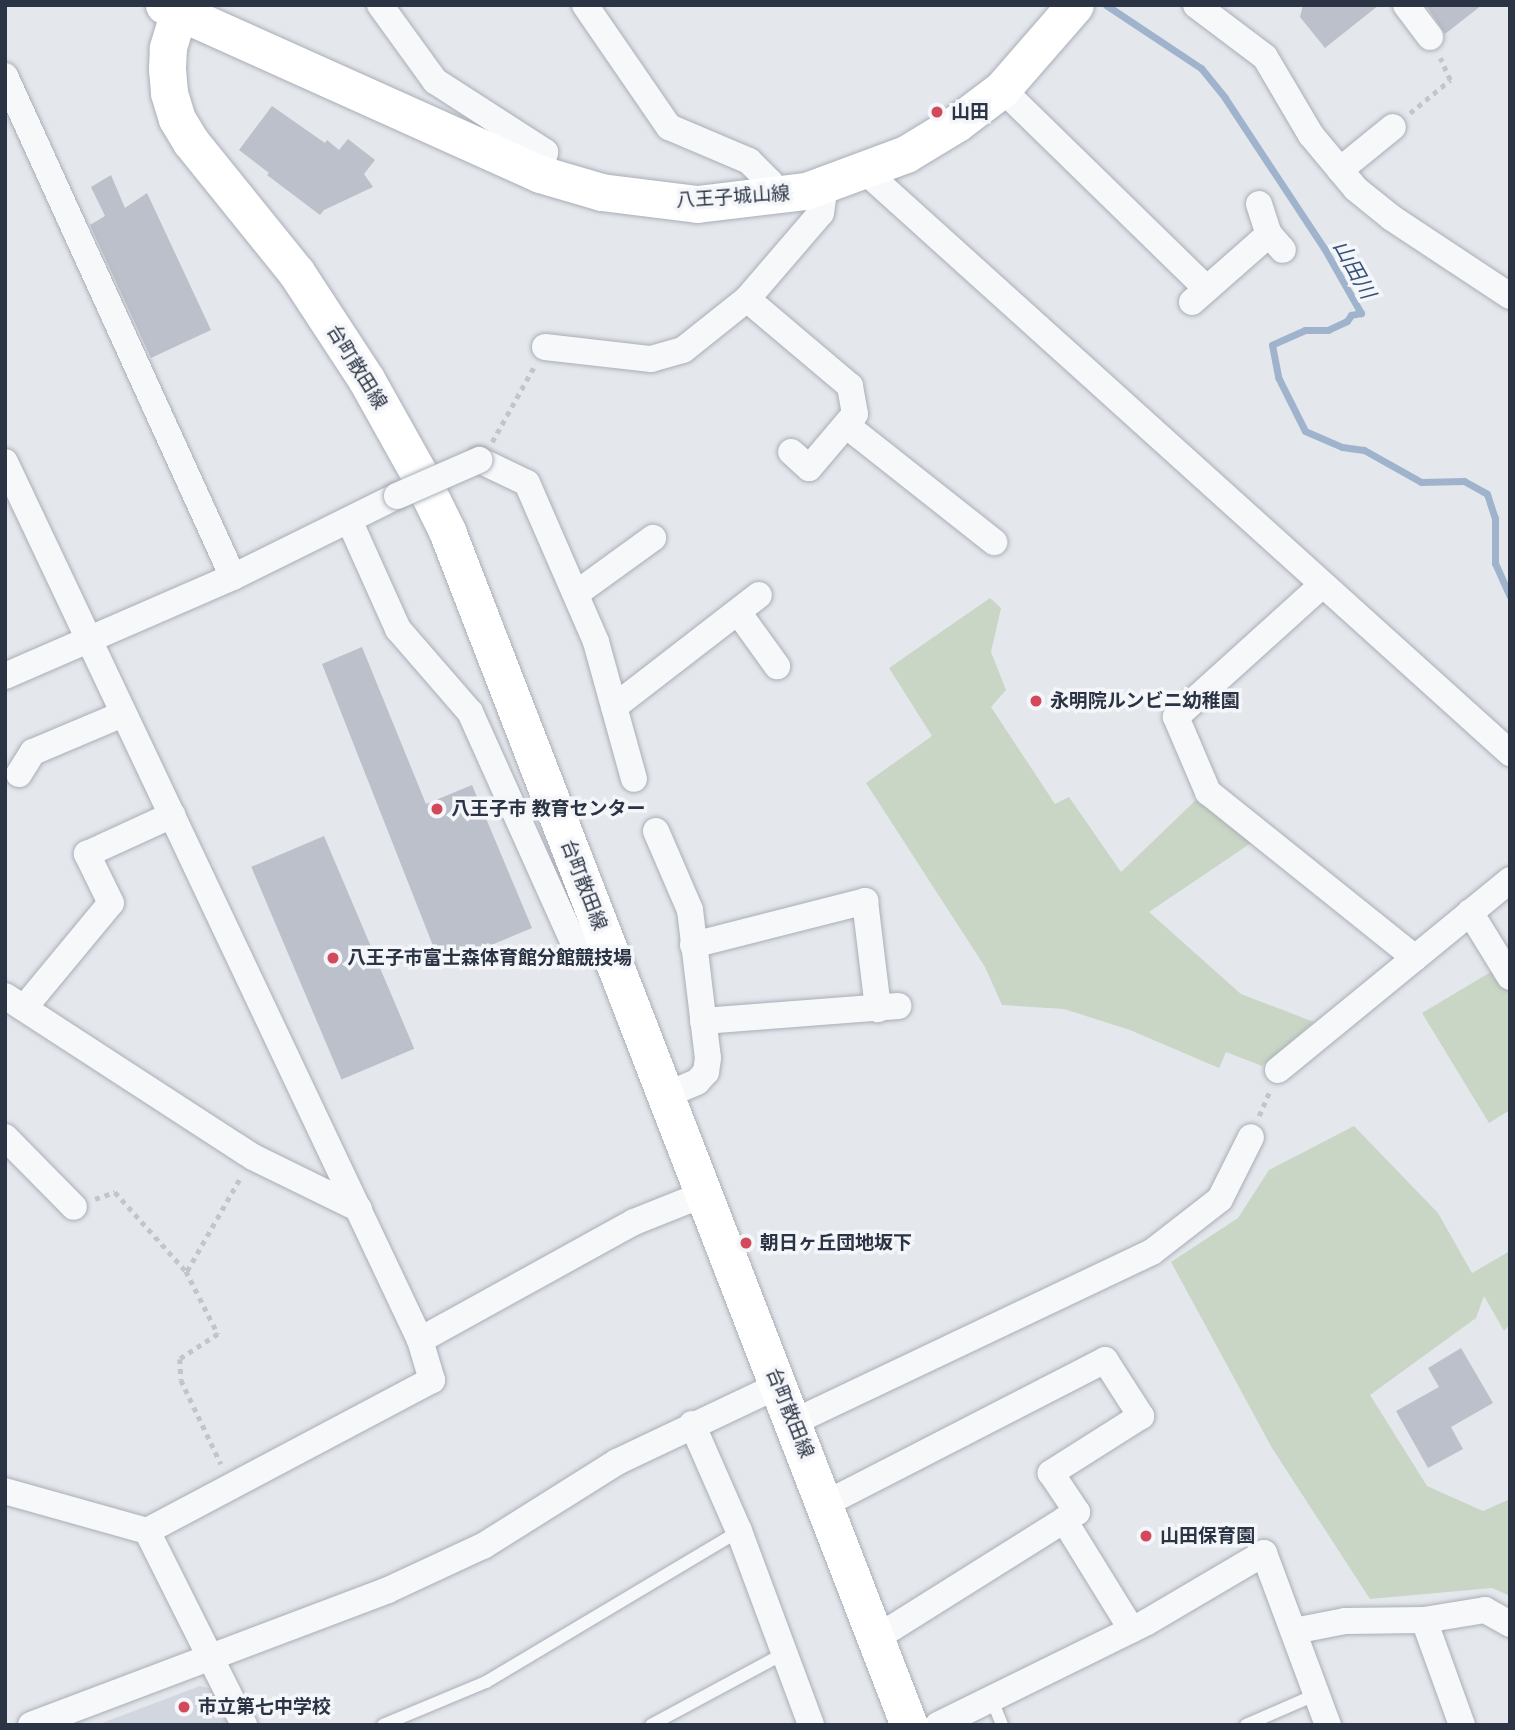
<!DOCTYPE html>
<meta charset="utf-8">
<style>
body{margin:0}
#map{position:relative;width:1515px;height:1730px;overflow:hidden;background:#e4e7ec;font-family:"IBM Plex Sans","Noto Sans JP",sans-serif}
div>[style]{position:absolute}
.built>*{inset:0;background:#d2d6de}
.green>*{inset:0;background:#c9d6c5}
.stream>*{height:7px;margin:-3.5px;padding:0 3.5px;transform-origin:3.5px;border-radius:3.5px;background:#9fb4cc}
.building>*{inset:0;background:#bbc0ca;transform-origin:0 0}
.path>*{height:4.5px;margin-top:-2.25px;transform-origin:0;background:repeating-linear-gradient(90deg,#c2c5cb 0 5px,transparent 0 10px)}
.roads{filter:drop-shadow(0 0 2px #a9aeb7) drop-shadow(0 0 2px #a9aeb7)}
.lane>*{height:12px;margin:-6px;padding:0 6px;transform-origin:6px;border-radius:6px;background:#f7f8fa}
.street>*{height:26px;margin:-13px;padding:0 13px;transform-origin:13px;border-radius:13px;background:#f7f8fa}
.secondary>*{height:37px;margin:-18.5px;padding:0 18.5px;transform-origin:18.5px;border-radius:18.5px;background:#fff}
.bridges{filter:drop-shadow(0 0 2px #a9aeb7) drop-shadow(0 0 2px #a9aeb7)}
.street-bridge>*{height:26px;margin:-13px;padding:0 13px;transform-origin:13px;border-radius:13px;background:#f7f8fa}
.dots>*{width:19px;height:19px;translate:-50% -50%;box-sizing:border-box;border:4px solid #f4f6f9;border-radius:50%}
span{translate:-50% -50%;white-space:nowrap;text-align:center;line-height:1.15;-webkit-text-stroke:7px #f4f6f9;paint-order:stroke}
.poi-label{font-size:19px;color:#2b3445;font-weight:700}
.left{translate:0 -50%;text-align:left}
.street-label{font-size:19px;color:#2b3445}
.water-label{font-size:21px;color:#34527a;font-style:italic}
.frame{position:absolute;inset:0;border:7px solid #2b3445;pointer-events:none}
</style>
<div id="map">
<div class="built">
<i style="clip-path:polygon(200px 1686px,214px 1689px,233px 1725px,97px 1725px)"></i>
</div>
<div class="green">
<i style="clip-path:polygon(990px 598px,1001px 608px,991px 652px,1006px 690px,991px 707px,1055px 804px,1069px 797px,1121px 872px,1199px 797px,1251px 843px,1149px 912px,1241px 994px,1314px 1022px,1262px 1066px,1226px 1052px,1219px 1068px,1130px 1030px,1064px 1009px,1002px 1005px,985px 967px,866px 783px,932px 736px,889px 668px)"></i>
<i style="clip-path:polygon(1494px 970px,1510px 995px,1510px 1110px,1489px 1123px,1422px 1013px)"></i>
<i style="clip-path:polygon(1354px 1126px,1438px 1213px,1472px 1273px,1510px 1251px,1510px 1324px,1504px 1331px,1484px 1296px,1476px 1318px,1370px 1395px,1427px 1486px,1483px 1511px,1510px 1499px,1510px 1596px,1492px 1588px,1370px 1599px,1272px 1448px,1171px 1262px,1238px 1218px,1269px 1170px)"></i>
</div>
<div class="stream">
<i style="left:1106px;top:5px;width:114px;rotate:33.6deg"></i>
<i style="left:1201px;top:68px;width:38px;rotate:51deg"></i>
<i style="left:1225px;top:98px;width:180px;rotate:56.6deg"></i>
<i style="left:1324px;top:248px;width:75px;rotate:60.4deg"></i>
<i style="left:1361px;top:313px;width:10px;rotate:169deg"></i>
<i style="left:1351px;top:315px;width:7px;rotate:124deg"></i>
<i style="left:1347px;top:321px;width:21px;rotate:155deg"></i>
<i style="left:1328px;top:330px;width:23px;rotate:180deg"></i>
<i style="left:1305px;top:330px;width:36px;rotate:156deg"></i>
<i style="left:1272px;top:345px;width:33px;rotate:79deg"></i>
<i style="left:1278px;top:377px;width:60px;rotate:63.4deg"></i>
<i style="left:1305px;top:431px;width:40px;rotate:23.4deg"></i>
<i style="left:1342px;top:447px;width:22px;rotate:8deg"></i>
<i style="left:1364px;top:450px;width:65px;rotate:29.3deg"></i>
<i style="left:1421px;top:482px;width:43px;rotate:-1.3deg"></i>
<i style="left:1464px;top:481px;width:26px;rotate:29deg"></i>
<i style="left:1487px;top:494px;width:25px;rotate:72deg"></i>
<i style="left:1495px;top:518px;width:45px;rotate:90deg"></i>
<i style="left:1495px;top:563px;width:36px;rotate:66deg"></i>
</div>
<div class="building">
<i style="clip-path:polygon(1303px 5px,1379px 5px,1325px 48px,1300px 17px)"></i>
<i style="clip-path:polygon(1426px 5px,1482px 5px,1445px 34px)"></i>
<i style="clip-path:polygon(272px 106px,325px 143px,327px 140px,339px 150px,348px 139px,375px 160px,364px 174px,373px 187px,324px 210px,320px 215px,267px 175px,269px 173px,239px 150px)"></i>
<i style="clip-path:polygon(111px 175px,125px 208px,147px 193px,211px 330px,151px 358px,90px 225px,105px 216px,91px 187px)"></i>
<i style="clip-path:polygon(362px 647px,426px 804px,472px 785px,532px 928px,441px 966px,322px 664px)"></i>
<i style="left:324px;top:836px;width:231px;height:79px;rotate:67deg"></i>
<i style="clip-path:polygon(1461px 1348px,1493px 1403px,1451px 1427px,1463px 1449px,1428px 1468px,1396px 1411px,1439px 1387px,1428px 1368px)"></i>
</div>
<div class="path">
<i style="left:1410px;top:113px;width:52px;rotate:-39.5deg"></i>
<i style="left:1450px;top:80px;width:24px;rotate:-114deg"></i>
<i style="left:492px;top:442px;width:86px;rotate:-60.8deg"></i>
<i style="left:1259px;top:1116px;width:26px;rotate:-67deg"></i>
<i style="left:95px;top:1199px;width:21px;rotate:-19deg"></i>
<i style="left:115px;top:1192px;width:106px;rotate:48.1deg"></i>
<i style="left:186px;top:1271px;width:71px;rotate:63.1deg"></i>
<i style="left:218px;top:1334px;width:45px;rotate:146.7deg"></i>
<i style="left:180px;top:1359px;width:21px;rotate:87deg"></i>
<i style="left:181px;top:1380px;width:93px;rotate:64.5deg"></i>
<i style="left:187px;top:1271px;width:107px;rotate:-60.3deg"></i>
</div>
<div class="roads">
<div class="lane">
<i style="left:992px;top:1700px;width:27px;rotate:68deg"></i>
<i style="left:383px;top:1725px;width:112px;rotate:-22.7deg"></i>
<i style="left:486px;top:1682px;width:295px;rotate:-30.8deg"></i>
<i style="left:651px;top:1725px;width:150px;rotate:-28.3deg"></i>
<i style="left:1246px;top:1725px;width:77px;rotate:-23.6deg"></i>
</div>
<div class="street">
<i style="left:380px;top:5px;width:94px;rotate:54.1deg"></i>
<i style="left:435px;top:81px;width:131px;rotate:32.8deg"></i>
<i style="left:545px;top:152px;width:23px;rotate:103deg"></i>
<i style="left:585px;top:5px;width:148px;rotate:55.5deg"></i>
<i style="left:669px;top:127px;width:87px;rotate:23deg"></i>
<i style="left:749px;top:161px;width:30px;rotate:45deg"></i>
<i style="left:770px;top:182px;width:17px;rotate:57deg"></i>
<i style="left:1196px;top:5px;width:86px;rotate:37deg"></i>
<i style="left:1265px;top:57px;width:91px;rotate:59.5deg"></i>
<i style="left:1311px;top:135px;width:70px;rotate:50.2deg"></i>
<i style="left:1356px;top:189px;width:46px;rotate:38.9deg"></i>
<i style="left:1392px;top:218px;width:141px;rotate:33.5deg"></i>
<i style="left:1406px;top:5px;width:40px;rotate:53deg"></i>
<i style="left:5px;top:76px;width:550px;rotate:65.53deg"></i>
<i style="left:1002px;top:89px;width:286px;rotate:44.3deg"></i>
<i style="left:1340px;top:170px;width:68px;rotate:-39.1deg"></i>
<i style="left:865px;top:171px;width:869px;rotate:42.06deg"></i>
<i style="left:1259px;top:204px;width:32px;rotate:72deg"></i>
<i style="left:1269px;top:234px;width:21px;rotate:49deg"></i>
<i style="left:747px;top:299px;width:135px;rotate:40.2deg"></i>
<i style="left:850px;top:386px;width:28px;rotate:80deg"></i>
<i style="left:855px;top:414px;width:71px;rotate:130.4deg"></i>
<i style="left:809px;top:468px;width:24px;rotate:-138deg"></i>
<i style="left:1192px;top:302px;width:103px;rotate:-41.4deg"></i>
<i style="left:545px;top:347px;width:107px;rotate:6.5deg"></i>
<i style="left:651px;top:359px;width:33px;rotate:-16deg"></i>
<i style="left:683px;top:350px;width:82px;rotate:-38.6deg"></i>
<i style="left:747px;top:299px;width:113px;rotate:-49.3deg"></i>
<i style="left:821px;top:213px;width:27px;rotate:-82deg"></i>
<i style="left:846px;top:425px;width:189px;rotate:38.3deg"></i>
<i style="left:479px;top:460px;width:53px;rotate:25.6deg"></i>
<i style="left:527px;top:483px;width:173px;rotate:66.5deg"></i>
<i style="left:596px;top:642px;width:142px;rotate:74.5deg"></i>
<i style="left:5px;top:462px;width:971px;rotate:64.7deg"></i>
<i style="left:420px;top:1340px;width:42px;rotate:73.3deg"></i>
<i style="left:432px;top:1380px;width:323px;rotate:152.1deg"></i>
<i style="left:147px;top:1531px;width:148px;rotate:-164.3deg"></i>
<i style="left:349px;top:520px;width:120px;rotate:65.8deg"></i>
<i style="left:398px;top:629px;width:110px;rotate:49.1deg"></i>
<i style="left:470px;top:712px;width:261px;rotate:65.8deg"></i>
<i style="left:577px;top:950px;width:30px;rotate:-24deg"></i>
<i style="left:1322px;top:585px;width:197px;rotate:137.9deg"></i>
<i style="left:1176px;top:717px;width:82px;rotate:66.9deg"></i>
<i style="left:1208px;top:792px;width:265px;rotate:38.7deg"></i>
<i style="left:577px;top:593px;width:94px;rotate:-35.9deg"></i>
<i style="left:738px;top:612px;width:67px;rotate:54.2deg"></i>
<i style="left:5px;top:676px;width:249px;rotate:-23.5deg"></i>
<i style="left:233px;top:577px;width:183px;rotate:-26.3deg"></i>
<i style="left:614px;top:707px;width:183px;rotate:-37.7deg"></i>
<i style="left:19px;top:774px;width:26px;rotate:-58deg"></i>
<i style="left:33px;top:752px;width:98px;rotate:-22.9deg"></i>
<i style="left:656px;top:831px;width:86px;rotate:66.7deg"></i>
<i style="left:690px;top:910px;width:149px;rotate:83.1deg"></i>
<i style="left:708px;top:1058px;width:14px;rotate:98deg"></i>
<i style="left:706px;top:1072px;width:13px;rotate:132deg"></i>
<i style="left:697px;top:1082px;width:34px;rotate:157deg"></i>
<i style="left:1470px;top:912px;width:76px;rotate:58.4deg"></i>
<i style="left:693px;top:945px;width:178px;rotate:-14.3deg"></i>
<i style="left:865px;top:901px;width:109px;rotate:83.1deg"></i>
<i style="left:5px;top:996px;width:296px;rotate:33deg"></i>
<i style="left:253px;top:1157px;width:118px;rotate:26.1deg"></i>
<i style="left:24px;top:1008px;width:136px;rotate:-50.4deg"></i>
<i style="left:111px;top:903px;width:55px;rotate:-116.1deg"></i>
<i style="left:87px;top:854px;width:94px;rotate:-24.6deg"></i>
<i style="left:703px;top:1021px;width:196px;rotate:-4.4deg"></i>
<i style="left:1278px;top:1070px;width:300px;rotate:-39.3deg"></i>
<i style="left:5px;top:1137px;width:98px;rotate:45.4deg"></i>
<i style="left:420px;top:1340px;width:244px;rotate:-28.9deg"></i>
<i style="left:634px;top:1222px;width:75px;rotate:-21.8deg"></i>
<i style="left:794px;top:1422px;width:396px;rotate:-25.4deg"></i>
<i style="left:1152px;top:1252px;width:86px;rotate:-37.9deg"></i>
<i style="left:1220px;top:1199px;width:69px;rotate:-63.4deg"></i>
<i style="left:692px;top:1424px;width:117px;rotate:66.3deg"></i>
<i style="left:739px;top:1531px;width:207px;rotate:69.6deg"></i>
<i style="left:825px;top:1504px;width:315px;rotate:-27.2deg"></i>
<i style="left:1105px;top:1360px;width:67px;rotate:57.3deg"></i>
<i style="left:1141px;top:1416px;width:107px;rotate:147.7deg"></i>
<i style="left:1051px;top:1473px;width:47px;rotate:56.3deg"></i>
<i style="left:1077px;top:1512px;width:237px;rotate:147.9deg"></i>
<i style="left:1064px;top:1520px;width:129px;rotate:58.3deg"></i>
<i style="left:147px;top:1531px;width:217px;rotate:63.4deg"></i>
<i style="left:1424px;top:1620px;width:112px;rotate:70.1deg"></i>
<i style="left:1294px;top:1631px;width:52px;rotate:-11.1deg"></i>
<i style="left:1345px;top:1621px;width:79px;rotate:-0.7deg"></i>
<i style="left:1424px;top:1620px;width:62px;rotate:-9.3deg"></i>
<i style="left:1485px;top:1610px;width:29px;rotate:29deg"></i>
<i style="left:31px;top:1725px;width:382px;rotate:-20.7deg"></i>
<i style="left:388px;top:1590px;width:105px;rotate:-24.9deg"></i>
<i style="left:483px;top:1546px;width:158px;rotate:-32.1deg"></i>
<i style="left:617px;top:1462px;width:179px;rotate:-25.4deg"></i>
<i style="left:938px;top:1725px;width:233px;rotate:-26.2deg"></i>
<i style="left:1147px;top:1622px;width:136px;rotate:-30.5deg"></i>
<i style="left:1264px;top:1553px;width:184px;rotate:69.6deg"></i>
</div>
<div class="secondary">
<i style="left:164px;top:5px;width:412px;rotate:24.2deg"></i>
<i style="left:540px;top:174px;width:64px;rotate:16.4deg"></i>
<i style="left:601px;top:192px;width:97px;rotate:7.1deg"></i>
<i style="left:697px;top:204px;width:110px;rotate:-6.8deg"></i>
<i style="left:806px;top:191px;width:107px;rotate:-20.3deg"></i>
<i style="left:906px;top:154px;width:60px;rotate:-31.3deg"></i>
<i style="left:957px;top:123px;width:56px;rotate:-37.1deg"></i>
<i style="left:1002px;top:89px;width:111px;rotate:-49deg"></i>
<i style="left:179px;top:11px;width:39px;rotate:107deg"></i>
<i style="left:168px;top:48px;width:21px;rotate:93deg"></i>
<i style="left:167px;top:69px;width:24px;rotate:85deg"></i>
<i style="left:169px;top:93px;width:27px;rotate:73deg"></i>
<i style="left:177px;top:119px;width:27px;rotate:59deg"></i>
<i style="left:191px;top:142px;width:167px;rotate:51.1deg"></i>
<i style="left:296px;top:272px;width:128px;rotate:56.8deg"></i>
<i style="left:366px;top:379px;width:109px;rotate:60.8deg"></i>
<i style="left:419px;top:474px;width:64px;rotate:63.8deg"></i>
<i style="left:447px;top:531px;width:1280px;rotate:68.85deg"></i>
</div>
</div>
<div class="bridges">
<div class="street-bridge">
<i style="left:397px;top:496px;width:90px;rotate:-23.7deg"></i>
</div>
</div>
<div class="dots">
<i style="left:937px;top:112px;background:#d1495b"></i>
<i style="left:1036px;top:701px;background:#d1495b"></i>
<i style="left:437px;top:809px;background:#d1495b"></i>
<i style="left:333px;top:958px;background:#d1495b"></i>
<i style="left:746px;top:1243px;background:#d1495b"></i>
<i style="left:1146px;top:1536px;background:#d1495b"></i>
<i style="left:184px;top:1707px;background:#d1495b"></i>
</div>
<div class="poi-label">
<span class="left" style="left:951px;top:112px">山田</span>
<span class="left" style="left:1050px;top:701px">永明院ルンビニ幼稚園</span>
<span class="left" style="left:451px;top:809px">八王子市 教育センター</span>
<span class="left" style="left:347px;top:958px">八王子市富士森体育館分館競技場</span>
<span class="left" style="left:760px;top:1243px">朝日ヶ丘団地坂下</span>
<span class="left" style="left:1160px;top:1536px">山田保育園</span>
<span class="left" style="left:198px;top:1707px">市立第七中学校</span>
</div>
<div class="street-label">
<span style="left:733px;top:197px;rotate:-4deg">八王子城山線</span>
<span style="left:357px;top:367px;rotate:58deg">台町散田線</span>
<span style="left:584px;top:885px;rotate:69deg">台町散田線</span>
<span style="left:790px;top:1413px;rotate:68deg">台町散田線</span>
</div>
<div class="water-label">
<span style="left:1355px;top:269px;rotate:61deg">山田川</span>
</div>
<div class="frame"></div>
</div>
